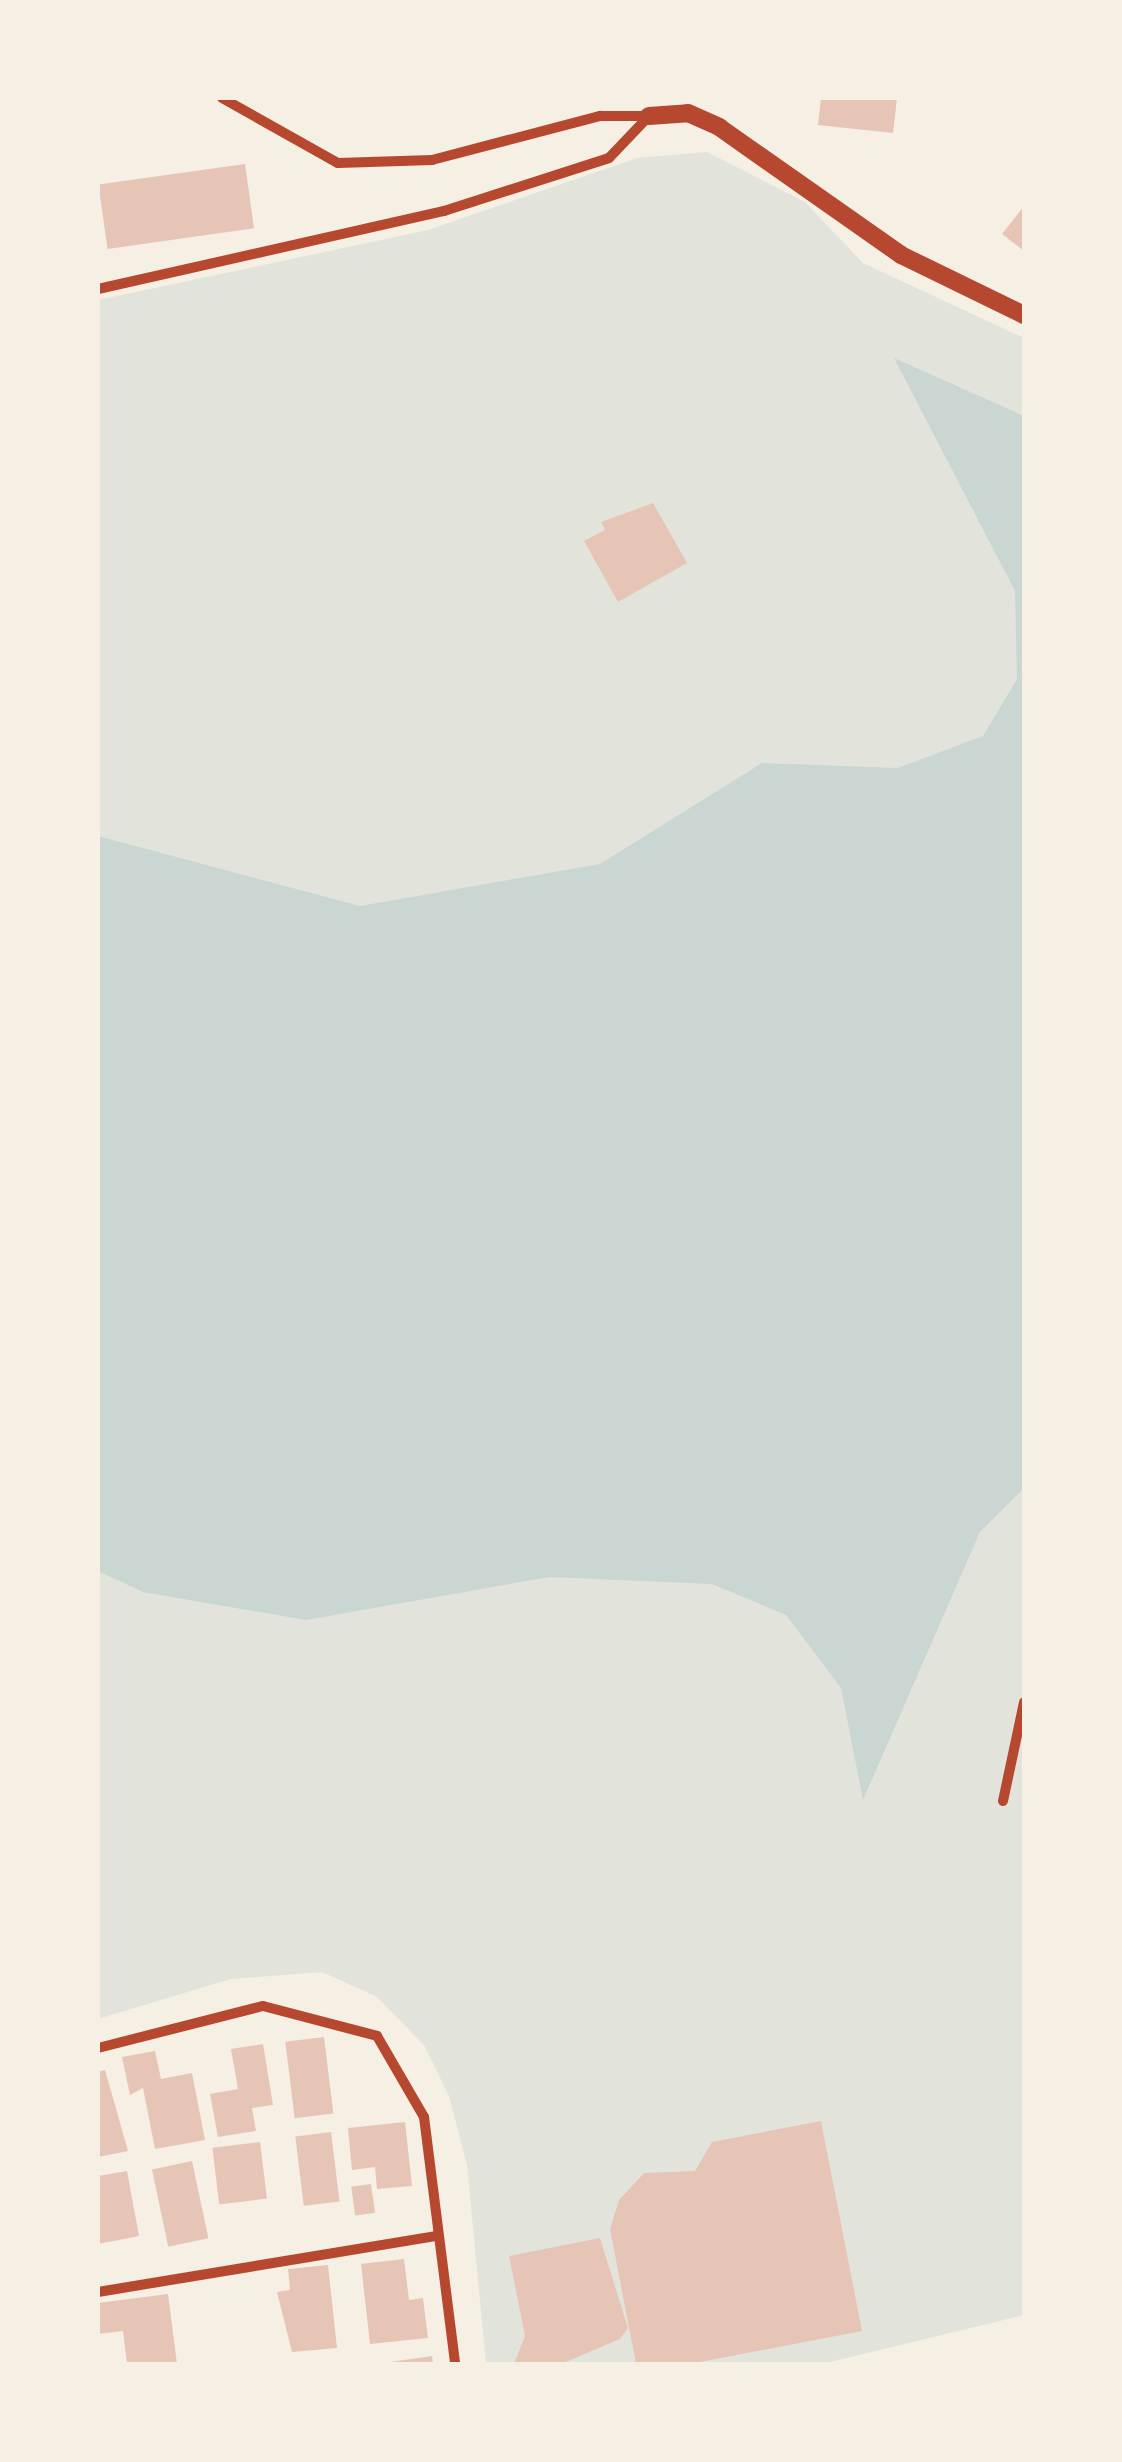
<!DOCTYPE html>
<style>
body{margin:0}
#map{position:relative;width:1122px;height:2462px;overflow:hidden;background:#f6efe4;font-family:Literata,serif}
div>[style]{position:absolute}
.green>*{inset:0;background:#e2e4dc}
.water>*{inset:0;background:#c9d6d2}
.building>*{inset:0;background:#e6c5b7;transform-origin:0 0}
.minor>*{height:10px;margin:-5px;padding:0 5px;transform-origin:5px;border-radius:5px;background:#b5482f}
.tertiary>*{height:18px;margin:-9px;padding:0 9px;transform-origin:9px;border-radius:9px;background:#b5482f}
span{translate:-50% -50%;white-space:nowrap;text-align:center;line-height:1.15;-webkit-text-stroke:10px #f6efe4;paint-order:stroke}
.frame{position:absolute;inset:0;border:100px solid #f6efe4;pointer-events:none}
</style>
<div id="map">
<div class="green">
<i style="clip-path:polygon(707px 152px,805px 202px,863px 263px,1024px 338px,1024px 2315px,822px 2364px,486px 2364px,467px 2165px,449px 2096px,424px 2045px,377px 1997px,322px 1972px,231px 1979px,98px 2019px,98px 300px,428px 230px,637px 158px)"></i>
</div>
<div class="water">
<i style="clip-path:polygon(894px 358px,1024px 416px,1024px 1488px,980px 1532px,863px 1800px,841px 1688px,786px 1615px,712px 1584px,549px 1577px,306px 1620px,143px 1592px,98px 1571px,98px 836px,360px 906px,600px 864px,762px 763px,898px 768px,983px 736px,1017px 679px,1015px 591px)"></i>
</div>
<div class="building">
<i style="clip-path:polygon(821px 98px,897px 98px,893px 133px,818px 125px)"></i>
<i style="left:245px;top:164px;width:65px;height:148px;rotate:82deg"></i>
<i style="clip-path:polygon(1024px 206px,1024px 251px,1002px 234px)"></i>
<i style="clip-path:polygon(653px 503px,687px 563px,618px 602px,584px 541px,605px 530px,601px 522px)"></i>
<i style="left:324px;top:2037px;width:77px;height:39px;rotate:83deg"></i>
<i style="clip-path:polygon(263px 2044px,273px 2105px,252px 2108px,256px 2131px,218px 2137px,210px 2094px,238px 2089px,231px 2049px)"></i>
<i style="clip-path:polygon(155px 2051px,161px 2079px,192px 2073px,205px 2140px,155px 2149px,143px 2088px,130px 2095px,122px 2057px)"></i>
<i style="clip-path:polygon(105px 2070px,128px 2151px,98px 2157px,98px 2072px)"></i>
<i style="clip-path:polygon(821px 2121px,862px 2331px,690px 2364px,636px 2364px,610px 2229px,619px 2200px,644px 2173px,695px 2171px,712px 2142px)"></i>
<i style="clip-path:polygon(405px 2122px,412px 2186px,377px 2189px,375px 2167px,352px 2170px,348px 2128px)"></i>
<i style="left:331px;top:2132px;width:70px;height:36px;rotate:83deg"></i>
<i style="left:260px;top:2142px;width:57px;height:48px;rotate:83deg"></i>
<i style="left:192px;top:2161px;width:79px;height:41px;rotate:78deg"></i>
<i style="clip-path:polygon(127px 2171px,139px 2236px,98px 2244px,98px 2176px)"></i>
<i style="left:371px;top:2184px;width:29px;height:20px;rotate:82deg"></i>
<i style="clip-path:polygon(600px 2238px,628px 2328px,620px 2339px,561px 2364px,514px 2364px,525px 2336px,509px 2256px)"></i>
<i style="clip-path:polygon(404px 2259px,409px 2300px,423px 2298px,428px 2338px,370px 2344px,361px 2264px)"></i>
<i style="clip-path:polygon(328px 2265px,337px 2348px,292px 2352px,277px 2292px,290px 2290px,288px 2269px)"></i>
<i style="clip-path:polygon(168px 2294px,177px 2364px,127px 2364px,123px 2331px,98px 2334px,98px 2303px)"></i>
<i style="clip-path:polygon(432px 2356px,433px 2364px,390px 2364px,390px 2362px)"></i>
</div>
<div class="minor">
<i style="left:222px;top:98px;width:133px;rotate:29.3deg"></i>
<i style="left:338px;top:163px;width:94px;rotate:-1.8deg"></i>
<i style="left:432px;top:160px;width:174px;rotate:-14.7deg"></i>
<i style="left:600px;top:116px;width:49px"></i>
<i style="left:98px;top:289px;width:355px;rotate:-12.7deg"></i>
<i style="left:444px;top:211px;width:173px;rotate:-17.8deg"></i>
<i style="left:609px;top:158px;width:58px;rotate:-46.4deg"></i>
<i style="left:1003px;top:1801px;width:101px;rotate:-78deg"></i>
<i style="left:98px;top:2048px;width:170px;rotate:-14.3deg"></i>
<i style="left:263px;top:2006px;width:118px;rotate:14.7deg"></i>
<i style="left:377px;top:2036px;width:94px;rotate:59.9deg"></i>
<i style="left:424px;top:2117px;width:249px;rotate:82.8deg"></i>
<i style="left:98px;top:2292px;width:345px;rotate:-9.4deg"></i>
</div>
<div class="tertiary">
<i style="left:649px;top:116px;width:39px;rotate:-4deg"></i>
<i style="left:688px;top:113px;width:34px;rotate:24deg"></i>
<i style="left:719px;top:127px;width:223px;rotate:35.1deg"></i>
<i style="left:901px;top:255px;width:137px;rotate:26deg"></i>
</div>
<div class="frame"></div>
</div>
